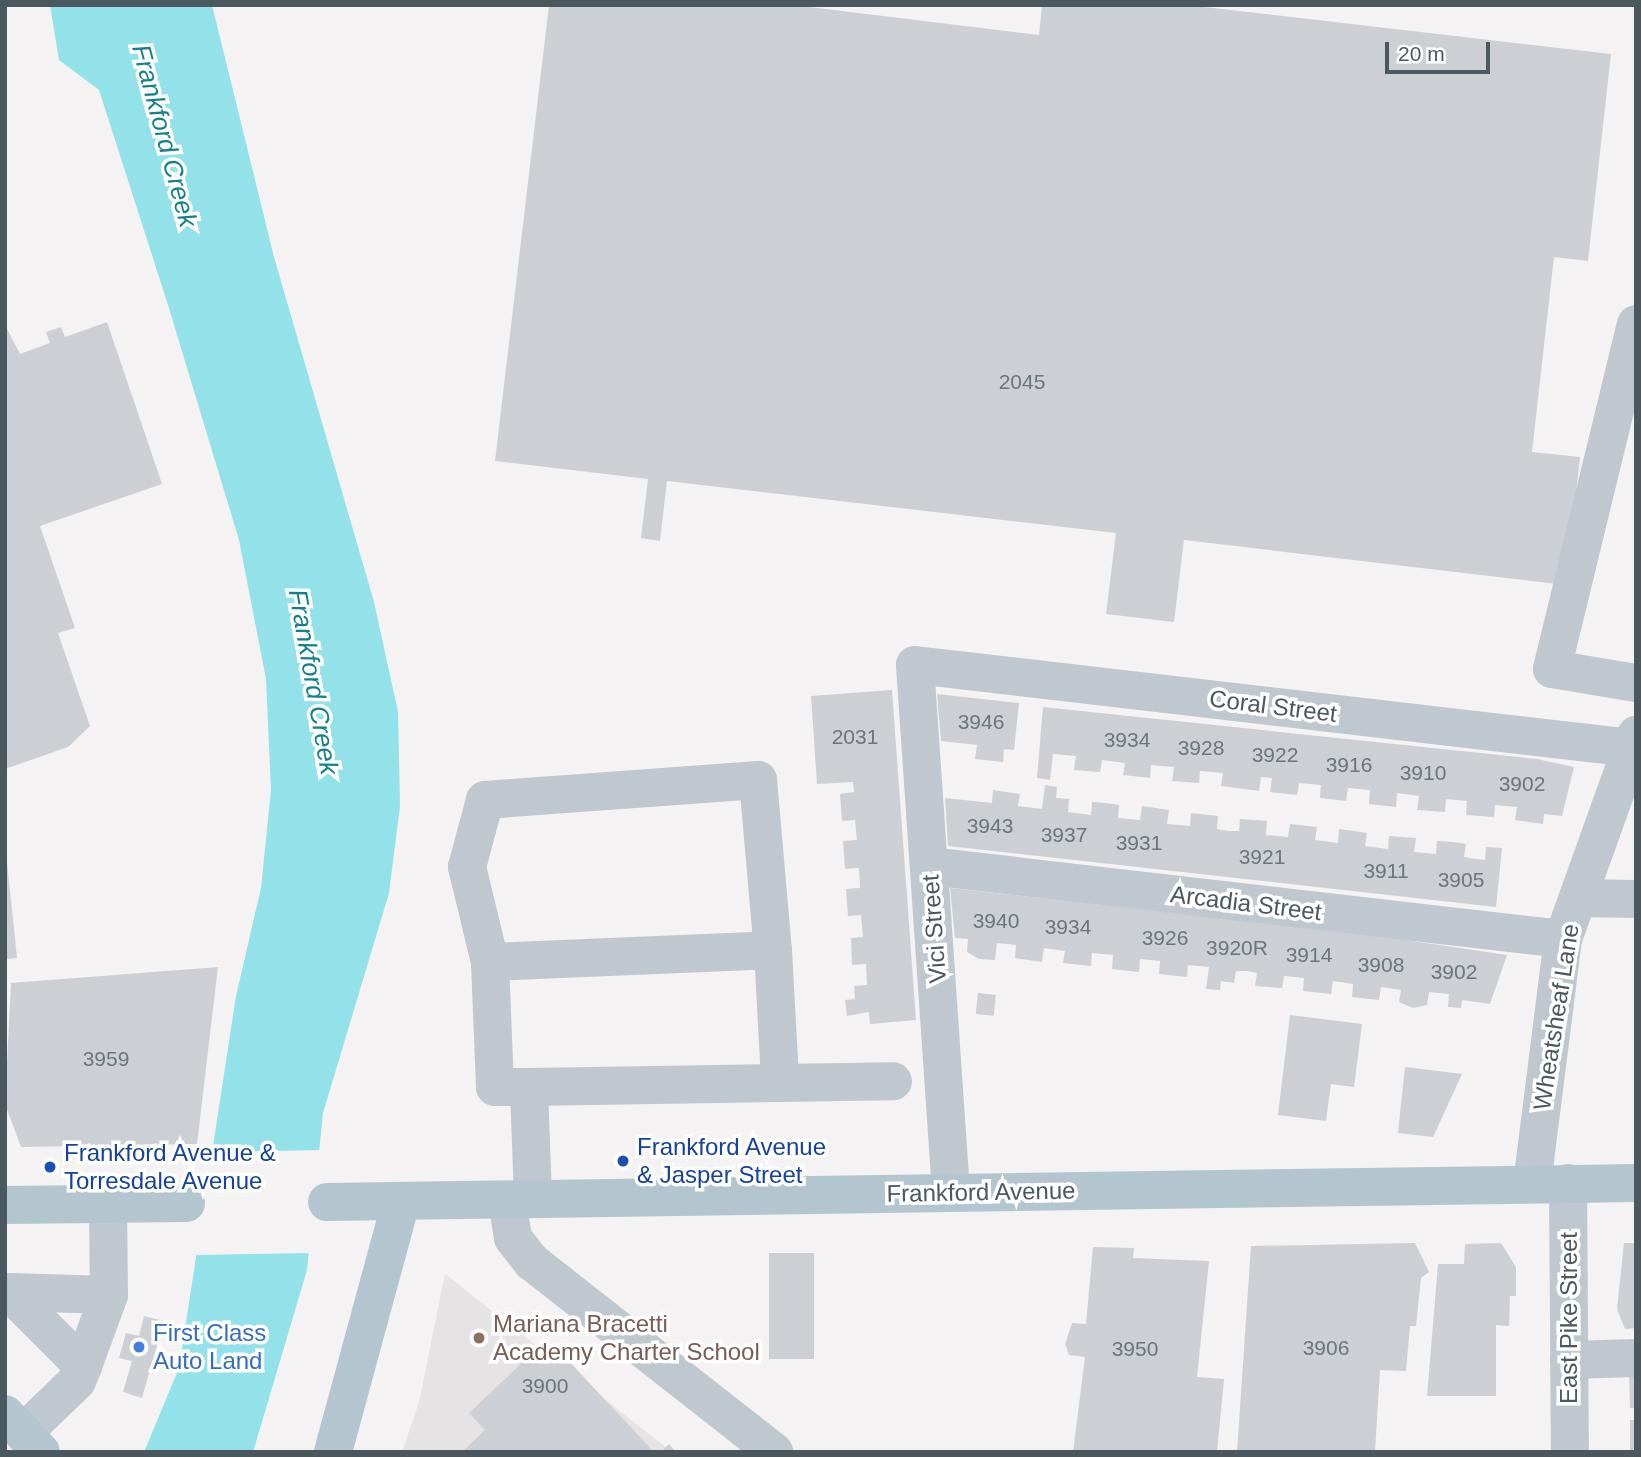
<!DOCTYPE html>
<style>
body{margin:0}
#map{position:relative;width:1641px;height:1457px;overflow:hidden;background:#f4f2f2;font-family:Arial,sans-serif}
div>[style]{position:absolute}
.education>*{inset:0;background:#e5e3e4}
.water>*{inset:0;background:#93e2ea}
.pier>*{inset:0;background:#f4f2f2}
.building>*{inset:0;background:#ccd0d4;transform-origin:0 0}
.minor>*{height:38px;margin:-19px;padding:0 19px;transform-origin:19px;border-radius:19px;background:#bec8ce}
.major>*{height:38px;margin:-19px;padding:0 19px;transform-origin:19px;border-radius:19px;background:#b3c5cf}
.dots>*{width:19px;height:19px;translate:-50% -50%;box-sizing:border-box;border:4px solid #fff;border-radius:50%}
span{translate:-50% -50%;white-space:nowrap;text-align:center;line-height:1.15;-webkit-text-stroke:7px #fff;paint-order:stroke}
.number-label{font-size:21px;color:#6a767c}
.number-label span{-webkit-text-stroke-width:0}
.street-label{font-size:24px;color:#4a585f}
.transit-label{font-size:24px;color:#164399}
.left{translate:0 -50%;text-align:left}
.education-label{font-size:24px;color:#785e54}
.shop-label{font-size:24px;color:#366cbe}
.water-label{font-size:26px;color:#12818b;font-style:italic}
.frame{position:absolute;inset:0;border:7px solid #4a585f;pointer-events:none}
.scale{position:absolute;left:1385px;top:42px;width:105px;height:32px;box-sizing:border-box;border:4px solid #4a585f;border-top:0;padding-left:9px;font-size:21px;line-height:24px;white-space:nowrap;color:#4a585f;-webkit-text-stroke:5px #fff;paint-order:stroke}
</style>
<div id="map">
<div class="education">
<i style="clip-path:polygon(445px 1274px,672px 1452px,402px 1452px,419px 1402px)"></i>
</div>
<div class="water">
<i style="clip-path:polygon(50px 5px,212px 5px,274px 257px,374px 602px,398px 712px,400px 806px,389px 893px,323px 1113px,307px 1270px,253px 1452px,144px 1452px,179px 1368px,236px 996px,261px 888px,271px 790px,266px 679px,239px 540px,168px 305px,99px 90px,59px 60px)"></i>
</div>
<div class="pier">
<i style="clip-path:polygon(323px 1150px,312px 1253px,194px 1255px,208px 1152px)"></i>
</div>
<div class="building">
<i style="clip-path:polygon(549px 5px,793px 5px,1039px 35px,1042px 5px,1187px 5px,1611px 54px,1588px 261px,1554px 257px,1532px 452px,1580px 457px,1566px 585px,1184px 540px,1174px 622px,1106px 614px,1116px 533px,667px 481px,660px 541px,641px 538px,648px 479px,495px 461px)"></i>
<i style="clip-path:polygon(107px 322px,162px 484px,40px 526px,75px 628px,58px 633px,90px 726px,68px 747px,5px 769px,5px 325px,20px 354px,50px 343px,46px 332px,61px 327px,65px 337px)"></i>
<i style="clip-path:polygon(892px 690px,916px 1020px,870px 1024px,869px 1012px,847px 1016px,845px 1000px,855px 999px,854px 986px,867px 985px,866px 964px,852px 965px,851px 938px,863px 937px,861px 915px,848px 916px,846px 889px,860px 888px,859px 868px,845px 869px,843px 841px,857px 840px,855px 820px,842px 821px,840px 794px,854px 792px,853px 782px,817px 784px,811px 696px)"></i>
<i style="clip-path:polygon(937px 694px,1019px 703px,1014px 750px,1004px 749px,1003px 762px,975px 759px,977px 745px,941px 741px)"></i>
<i style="clip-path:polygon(1043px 707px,1537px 759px,1574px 767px,1562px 816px,1544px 814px,1543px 824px,1515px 820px,1517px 807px,1495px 805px,1494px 817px,1466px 815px,1467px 801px,1446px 799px,1445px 812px,1417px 810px,1419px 796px,1397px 793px,1396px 807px,1369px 804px,1370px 790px,1348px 788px,1346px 801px,1320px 798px,1321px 785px,1299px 783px,1297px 795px,1270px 792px,1272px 778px,1261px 777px,1259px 791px,1221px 786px,1223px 773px,1200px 771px,1199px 783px,1172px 781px,1174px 767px,1151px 765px,1150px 778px,1123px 775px,1125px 763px,1102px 760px,1100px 772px,1074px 770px,1076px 756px,1053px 754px,1050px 780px,1037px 778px)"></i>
<i style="clip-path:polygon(1045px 785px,1057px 787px,1056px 798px,1069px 799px,1068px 812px,1091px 815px,1092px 802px,1106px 803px,1119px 805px,1118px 818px,1140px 820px,1142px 806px,1156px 808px,1169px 810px,1167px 824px,1190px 826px,1191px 813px,1218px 816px,1217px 829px,1228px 831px,1239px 831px,1240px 819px,1267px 821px,1266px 835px,1288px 837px,1290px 824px,1317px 827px,1315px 840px,1338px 843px,1339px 829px,1354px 831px,1367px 833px,1365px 846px,1388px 849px,1389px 836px,1416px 838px,1414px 852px,1436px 854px,1437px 841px,1453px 842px,1466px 844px,1464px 857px,1475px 859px,1485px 860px,1486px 847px,1502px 848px,1496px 907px,948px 846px,945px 798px,992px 803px,993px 790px,1020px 794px,1018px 806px,1042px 809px)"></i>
<i style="clip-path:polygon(5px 843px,17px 958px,5px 959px)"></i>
<i style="clip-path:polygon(950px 888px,1366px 934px,1507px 955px,1490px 1004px,1462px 1000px,1461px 1008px,1448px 1007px,1449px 994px,1429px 992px,1427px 1005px,1413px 1008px,1399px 1002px,1401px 990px,1381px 987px,1379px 1000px,1352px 997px,1353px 984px,1333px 981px,1331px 994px,1303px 991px,1304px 978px,1284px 976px,1282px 988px,1255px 986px,1257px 973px,1247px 971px,1236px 971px,1234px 983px,1221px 981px,1220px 990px,1206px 989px,1209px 967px,1188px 965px,1187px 977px,1159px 974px,1160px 961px,1140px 959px,1139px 972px,1112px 969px,1113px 955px,1092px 953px,1091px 966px,1063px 963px,1065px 951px,1044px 948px,1042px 962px,1015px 958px,1016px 945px,997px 943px,995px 960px,979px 959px,967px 952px,968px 939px,955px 938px)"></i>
<i style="clip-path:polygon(218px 967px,197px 1144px,21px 1147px,5px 1104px,11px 983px)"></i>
<i style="left:978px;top:993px;width:18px;height:21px;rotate:6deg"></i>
<i style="clip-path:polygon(1290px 1015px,1362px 1024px,1354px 1087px,1331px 1084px,1326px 1121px,1278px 1115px)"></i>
<i style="clip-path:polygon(1405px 1067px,1462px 1074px,1433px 1137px,1398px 1133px)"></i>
<i style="clip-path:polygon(1415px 1243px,1429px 1272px,1421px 1278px,1416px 1326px,1410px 1326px,1406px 1371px,1380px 1370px,1375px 1452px,1237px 1452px,1251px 1246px)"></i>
<i style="clip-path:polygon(1501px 1243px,1516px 1267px,1516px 1296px,1510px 1296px,1509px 1326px,1496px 1325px,1496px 1396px,1427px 1396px,1438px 1264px,1464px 1264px,1465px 1244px)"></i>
<i style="clip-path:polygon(1624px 1243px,1636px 1243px,1636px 1328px,1625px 1329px,1617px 1309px)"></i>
<i style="clip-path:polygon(1093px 1247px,1134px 1248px,1133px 1258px,1209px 1261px,1197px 1377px,1224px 1379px,1217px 1452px,1073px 1452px,1085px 1357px,1069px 1355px,1065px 1344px,1072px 1323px,1086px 1324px)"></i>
<i style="left:769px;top:1253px;width:45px;height:106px"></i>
<i style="clip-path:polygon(144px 1316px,164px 1321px,142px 1398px,123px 1392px,132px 1361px,119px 1358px,126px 1333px,139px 1336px)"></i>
<i style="clip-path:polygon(544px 1342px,564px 1356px,654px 1452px,462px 1452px,485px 1430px,469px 1413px)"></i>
<i style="clip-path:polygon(1629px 1371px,1636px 1371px,1636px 1408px,1630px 1408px)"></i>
<i style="left:1630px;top:1420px;width:6px;height:32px"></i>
<i style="clip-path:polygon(669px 1444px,676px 1452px,661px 1452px)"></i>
</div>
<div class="minor">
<i style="left:1636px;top:324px;width:355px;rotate:103.7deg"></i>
<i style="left:1552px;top:669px;width:85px;rotate:9.5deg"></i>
<i style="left:929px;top:866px;width:638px;rotate:6.57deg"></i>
<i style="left:1578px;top:898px;width:58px;rotate:1deg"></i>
<i style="left:490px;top:962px;width:98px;rotate:-103.6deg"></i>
<i style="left:467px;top:867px;width:69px;rotate:-75deg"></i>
<i style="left:485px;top:800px;width:274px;rotate:-4.2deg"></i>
<i style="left:758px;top:780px;width:171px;rotate:85deg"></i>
<i style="left:529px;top:1087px;width:34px;rotate:180deg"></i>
<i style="left:495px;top:1087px;width:125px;rotate:-92.3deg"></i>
<i style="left:490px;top:962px;width:283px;rotate:-2.4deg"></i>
<i style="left:773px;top:950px;width:129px;rotate:86.9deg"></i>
<i style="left:1568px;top:1183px;width:269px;rotate:89.6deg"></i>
<i style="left:1532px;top:1184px;width:247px;rotate:-82.8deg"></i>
<i style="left:1563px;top:939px;width:217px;rotate:-70.3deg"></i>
<i style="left:951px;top:1192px;width:528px;rotate:-93.91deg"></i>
<i style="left:915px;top:665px;width:721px;rotate:6.61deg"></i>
<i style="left:533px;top:1198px;width:111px;rotate:-92.1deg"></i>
<i style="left:529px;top:1087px;width:364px;rotate:-0.9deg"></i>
<i style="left:507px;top:1200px;width:38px;rotate:81deg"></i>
<i style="left:513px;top:1238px;width:31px;rotate:52deg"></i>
<i style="left:532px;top:1262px;width:308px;rotate:38.1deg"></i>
<i style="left:108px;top:1203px;width:92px;rotate:89.4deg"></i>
<i style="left:1569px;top:1360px;width:67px;rotate:-1.7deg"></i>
<i style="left:23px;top:1433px;width:75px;rotate:-43.9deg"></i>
<i style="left:77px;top:1381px;width:16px;rotate:-68deg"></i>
<i style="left:83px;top:1366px;width:76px;rotate:-69.9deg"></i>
<i style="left:109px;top:1295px;width:100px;rotate:-178.3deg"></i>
<i style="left:9px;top:1292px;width:105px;rotate:45deg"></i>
</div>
<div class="major">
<i style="left:327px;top:1202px;width:1309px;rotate:-0.83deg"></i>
<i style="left:5px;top:1205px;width:181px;rotate:-0.6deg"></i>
<i style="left:5px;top:1414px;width:52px;rotate:46.5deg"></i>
<i style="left:333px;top:1452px;width:259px;rotate:-74.8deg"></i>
</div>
<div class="dots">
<i style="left:623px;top:1161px;background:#1a4fb4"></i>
<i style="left:50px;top:1167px;background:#1a4fb4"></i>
<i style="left:479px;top:1338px;background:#8d6e63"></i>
<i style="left:139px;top:1347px;background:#3f7fe0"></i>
</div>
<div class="number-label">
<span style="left:1022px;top:382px">2045</span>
<span style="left:981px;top:722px">3946</span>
<span style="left:855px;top:737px">2031</span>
<span style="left:1127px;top:740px">3934</span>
<span style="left:1201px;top:748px">3928</span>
<span style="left:1275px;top:755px">3922</span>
<span style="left:1349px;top:765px">3916</span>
<span style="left:1423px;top:773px">3910</span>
<span style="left:1522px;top:784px">3902</span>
<span style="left:990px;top:826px">3943</span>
<span style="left:1064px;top:835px">3937</span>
<span style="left:1139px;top:843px">3931</span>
<span style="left:1262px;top:857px">3921</span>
<span style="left:1386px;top:871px">3911</span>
<span style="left:1461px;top:880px">3905</span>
<span style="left:996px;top:921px">3940</span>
<span style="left:1068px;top:927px">3934</span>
<span style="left:1165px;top:938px">3926</span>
<span style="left:1237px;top:948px">3920R</span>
<span style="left:1309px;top:955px">3914</span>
<span style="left:1381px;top:965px">3908</span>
<span style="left:1454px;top:972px">3902</span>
<span style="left:106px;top:1059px">3959</span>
<span style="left:1326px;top:1348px">3906</span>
<span style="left:1135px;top:1349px">3950</span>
<span style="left:545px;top:1386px">3900</span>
</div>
<div class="street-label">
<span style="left:1273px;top:706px;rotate:7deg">Coral Street</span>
<span style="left:1246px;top:903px;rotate:7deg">Arcadia Street</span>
<span style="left:934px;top:929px;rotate:-94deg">Vici Street</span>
<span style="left:1556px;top:1017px;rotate:-81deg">Wheatsheaf Lane</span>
<span style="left:981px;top:1192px;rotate:-1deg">Frankford Avenue</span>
<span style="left:1569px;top:1318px;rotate:-90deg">East Pike Street</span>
</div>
<div class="transit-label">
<span class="left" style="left:637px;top:1161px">Frankford Avenue<br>&amp; Jasper Street</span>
<span class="left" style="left:64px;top:1167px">Frankford Avenue &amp;<br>Torresdale Avenue</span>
</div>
<div class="education-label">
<span class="left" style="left:493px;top:1338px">Mariana Bracetti<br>Academy Charter School</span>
</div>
<div class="shop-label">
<span class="left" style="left:153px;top:1347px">First Class<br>Auto Land</span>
</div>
<div class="water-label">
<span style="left:164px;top:136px;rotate:75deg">Frankford Creek</span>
<span style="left:313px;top:682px;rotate:80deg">Frankford Creek</span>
</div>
<div class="frame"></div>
<div class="scale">20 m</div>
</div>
